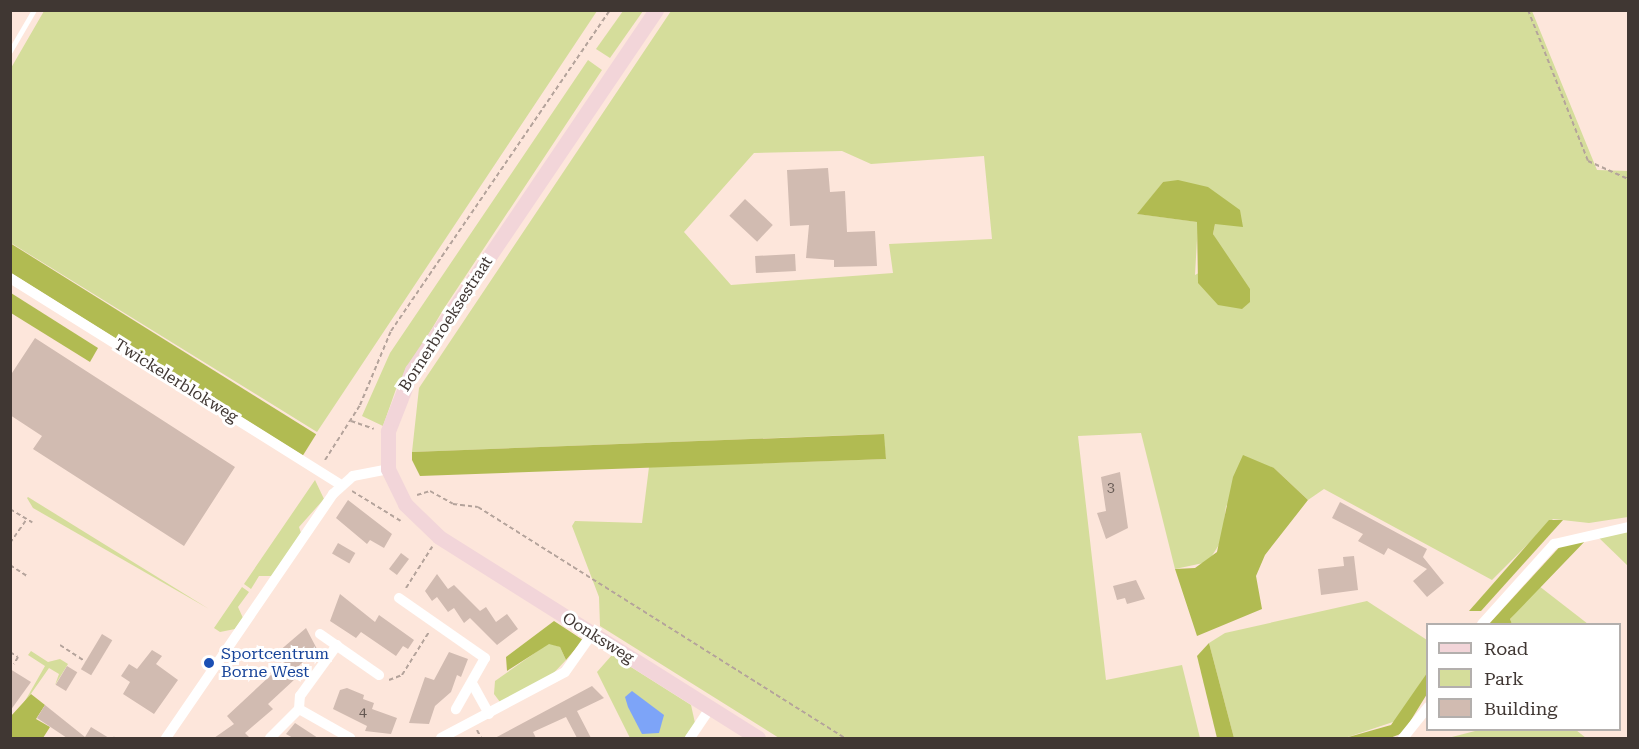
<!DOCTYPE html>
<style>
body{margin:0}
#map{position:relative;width:1639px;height:749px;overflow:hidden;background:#fde6db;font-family:"Roboto Serif",serif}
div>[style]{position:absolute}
.green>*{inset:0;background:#d5dd9b}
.forest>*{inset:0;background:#b1bb52;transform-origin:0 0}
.water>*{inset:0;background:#7da4f8}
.building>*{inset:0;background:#d1bbb1;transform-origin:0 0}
.path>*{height:2px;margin-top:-1px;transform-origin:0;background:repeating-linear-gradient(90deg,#b4a39b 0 4.5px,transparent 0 7.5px)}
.lane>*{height:5px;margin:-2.5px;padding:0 2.5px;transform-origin:2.5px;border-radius:2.5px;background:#fff}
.street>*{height:10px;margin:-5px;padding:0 5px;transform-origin:5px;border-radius:5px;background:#fff}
.secondary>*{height:15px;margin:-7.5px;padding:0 7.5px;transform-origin:7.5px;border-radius:7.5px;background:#f2d5d9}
.dots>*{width:16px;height:16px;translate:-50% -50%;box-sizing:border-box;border:3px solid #fff;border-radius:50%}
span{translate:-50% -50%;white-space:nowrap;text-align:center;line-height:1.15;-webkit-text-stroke:6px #fff;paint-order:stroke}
.number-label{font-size:14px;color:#645852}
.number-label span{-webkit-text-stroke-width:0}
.street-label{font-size:16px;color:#403733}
.transit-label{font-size:16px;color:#164399}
.left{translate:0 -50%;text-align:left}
.frame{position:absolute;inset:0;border:12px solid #403733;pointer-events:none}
.legend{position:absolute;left:1426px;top:623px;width:195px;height:108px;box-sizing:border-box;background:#fff;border:2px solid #b3afad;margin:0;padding:8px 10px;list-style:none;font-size:18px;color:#403733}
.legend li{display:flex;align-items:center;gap:12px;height:30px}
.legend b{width:30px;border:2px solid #b3afad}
</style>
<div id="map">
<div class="green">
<i style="clip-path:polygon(44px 11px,44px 10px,597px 11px,317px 432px,11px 243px,11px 68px)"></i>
<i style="clip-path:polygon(623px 11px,643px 11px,610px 58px,596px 49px)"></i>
<i style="clip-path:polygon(evenodd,671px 11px,1532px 11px,1597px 170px,1628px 171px,1628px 517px,1589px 523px,1553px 519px,1492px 580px,1324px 489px,1308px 500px,1274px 468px,1226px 506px,1222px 540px,1208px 562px,1175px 569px,1141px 433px,1078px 436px,1106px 680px,1182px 665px,1200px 738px,779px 738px,600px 626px,599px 597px,572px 526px,575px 521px,642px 523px,649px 467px,886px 459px,883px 434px,412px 452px,419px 388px,671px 11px,842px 151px,871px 164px,984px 156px,992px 239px,889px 244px,893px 273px,731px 285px,684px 232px,754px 153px,842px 151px,671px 11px,1163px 182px,1215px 224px,1213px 234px,1227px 258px,1195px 275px,1198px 222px,1138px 214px,1163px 182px)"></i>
<i style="clip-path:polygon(588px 60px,602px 70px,443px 310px,396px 389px,383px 426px,362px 416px,390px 353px)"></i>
<i style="clip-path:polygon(315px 480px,324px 499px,299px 527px,301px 533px,272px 576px,259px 576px,251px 589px,244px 584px)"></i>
<i style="clip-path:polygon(27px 498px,28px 497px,209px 609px,33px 508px)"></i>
<i style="clip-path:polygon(1628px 531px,1628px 566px,1597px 536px)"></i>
<i style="clip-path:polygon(1539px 586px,1588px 624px,1512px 624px,1510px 619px)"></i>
<i style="clip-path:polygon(242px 587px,249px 592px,238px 607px,243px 618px,235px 629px,220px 632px,214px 628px)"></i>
<i style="clip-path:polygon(1367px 601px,1427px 640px,1427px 673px,1396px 721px,1345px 738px,1234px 738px,1209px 643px,1225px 633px)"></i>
<i style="clip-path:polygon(549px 643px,560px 647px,566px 660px,548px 679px,503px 706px,494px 694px,495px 681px)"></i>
<i style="clip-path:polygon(31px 651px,48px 662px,60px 659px,68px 664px,55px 685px,59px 674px,49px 668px,21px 708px,45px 666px,28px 655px)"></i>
<i style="clip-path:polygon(612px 655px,691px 705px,695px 723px,684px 738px,630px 738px,597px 672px)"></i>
<i style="clip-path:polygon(1479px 730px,1576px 730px,1586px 738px,1448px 738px)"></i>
</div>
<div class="forest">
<i style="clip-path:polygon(1178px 180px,1208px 187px,1240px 210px,1243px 227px,1215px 224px,1213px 234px,1250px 289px,1250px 302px,1242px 309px,1218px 305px,1198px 283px,1197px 222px,1137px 214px,1163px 182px)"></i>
<i style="left:10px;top:243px;width:361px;height:25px;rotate:32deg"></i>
<i style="clip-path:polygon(11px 293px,98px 348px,90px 362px,11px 313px)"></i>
<i style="clip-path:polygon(884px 434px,886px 459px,420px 476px,412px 460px,412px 452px)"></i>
<i style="clip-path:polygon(1243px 455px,1274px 468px,1308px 500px,1265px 555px,1256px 576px,1262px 609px,1197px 636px,1175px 569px,1195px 568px,1217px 552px,1233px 477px)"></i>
<i style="clip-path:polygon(1549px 520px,1563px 520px,1481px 611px,1469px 611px)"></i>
<i style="clip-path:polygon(1588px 538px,1510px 619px,1512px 624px,1489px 624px,1565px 541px)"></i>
<i style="clip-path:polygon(554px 621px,583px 640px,566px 660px,560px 647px,549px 644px,507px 671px,506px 657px)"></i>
<i style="clip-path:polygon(1209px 643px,1234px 738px,1217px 738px,1197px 656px)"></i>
<i style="clip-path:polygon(1427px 673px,1427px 694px,1403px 733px,1390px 738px,1345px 738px,1391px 725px)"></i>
<i style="clip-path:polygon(31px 694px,45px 705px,36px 719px,50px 727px,43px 738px,11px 738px,11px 716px)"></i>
</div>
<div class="water">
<i style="clip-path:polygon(632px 691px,664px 715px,659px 733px,642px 734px,628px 707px,625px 697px)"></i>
</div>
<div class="building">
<i style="clip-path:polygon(828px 168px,830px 192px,845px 191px,847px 232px,875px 231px,877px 266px,834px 267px,834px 260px,806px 258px,809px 225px,790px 226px,787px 170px)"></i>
<i style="left:745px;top:199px;width:38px;height:23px;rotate:43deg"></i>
<i style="left:795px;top:254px;width:17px;height:40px;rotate:87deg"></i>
<i style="clip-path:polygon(35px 338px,235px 467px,184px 546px,33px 449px,42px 436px,10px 415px,10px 376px)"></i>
<i style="clip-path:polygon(1120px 472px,1128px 528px,1106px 539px,1097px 513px,1106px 511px,1101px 477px)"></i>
<i style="clip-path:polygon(348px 500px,392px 534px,384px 548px,370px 540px,367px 544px,336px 518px)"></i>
<i style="clip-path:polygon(1340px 502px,1427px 549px,1423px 557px,1444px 583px,1427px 597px,1413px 581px,1427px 569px,1388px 548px,1384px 555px,1358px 541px,1363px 534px,1332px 518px)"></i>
<i style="left:338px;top:543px;width:20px;height:12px;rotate:30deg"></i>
<i style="left:401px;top:553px;width:10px;height:20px;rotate:37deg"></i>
<i style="clip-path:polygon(1354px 556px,1358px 590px,1321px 595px,1318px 569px,1344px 566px,1343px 557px)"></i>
<i style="clip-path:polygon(437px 574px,448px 589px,454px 585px,480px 611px,486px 607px,496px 622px,507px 614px,518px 629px,497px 645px,470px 618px,464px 623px,454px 608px,448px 612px,437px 597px,432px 601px,425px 591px)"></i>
<i style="clip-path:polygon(1136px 580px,1145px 599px,1127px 604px,1125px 598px,1117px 600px,1113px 586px)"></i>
<i style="clip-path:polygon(340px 594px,375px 622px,379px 615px,414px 640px,408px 649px,403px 646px,396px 656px,361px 632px,356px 638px,330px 621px)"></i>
<i style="clip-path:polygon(306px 628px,317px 649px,290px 674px,295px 679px,268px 704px,273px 709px,245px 733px,250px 738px,214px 738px,234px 724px,227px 716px,286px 661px,278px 652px)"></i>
<i style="left:102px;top:634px;width:12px;height:41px;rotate:31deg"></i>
<i style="clip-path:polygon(152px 650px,162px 656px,156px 664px,178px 680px,154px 714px,123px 694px,130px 682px,121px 676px,129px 664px,137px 669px)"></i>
<i style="clip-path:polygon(449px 652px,468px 659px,461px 677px,457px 675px,451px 692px,435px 706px,429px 724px,409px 723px,425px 677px,434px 680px)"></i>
<i style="left:67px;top:666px;width:12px;height:22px;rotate:31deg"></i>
<i style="clip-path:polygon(10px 669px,31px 682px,10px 711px)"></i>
<i style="clip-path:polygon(592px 686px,604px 698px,577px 711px,591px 738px,577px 738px,566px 717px,533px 732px,536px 738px,495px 738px)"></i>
<i style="clip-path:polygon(347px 688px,364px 695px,363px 699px,374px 703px,372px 709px,397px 718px,391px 734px,365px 731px,367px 726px,333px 709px,340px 690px)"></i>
<i style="clip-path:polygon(45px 705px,85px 737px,91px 727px,109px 738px,67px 738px,37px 718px)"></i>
<i style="clip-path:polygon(295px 723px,318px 738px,293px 738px,286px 734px)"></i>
</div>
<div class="path">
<i style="left:1528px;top:10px;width:162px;rotate:68.3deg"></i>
<i style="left:1588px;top:161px;width:44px;rotate:24.2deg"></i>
<i style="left:351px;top:421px;width:24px;rotate:19deg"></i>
<i style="left:325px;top:460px;width:65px;rotate:-57.5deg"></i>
<i style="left:360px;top:405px;width:80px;rotate:-67.3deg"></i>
<i style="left:391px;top:331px;width:389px;rotate:-55.7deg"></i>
<i style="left:352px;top:491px;width:57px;rotate:31.5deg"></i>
<i style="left:417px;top:495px;width:14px;rotate:-17deg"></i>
<i style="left:430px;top:491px;width:26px;rotate:29deg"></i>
<i style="left:453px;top:504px;width:25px;rotate:7deg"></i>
<i style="left:478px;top:507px;width:434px;rotate:32.2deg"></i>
<i style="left:10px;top:509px;width:26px;rotate:31deg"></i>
<i style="left:10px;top:543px;width:29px;rotate:-55deg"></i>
<i style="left:10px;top:565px;width:20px;rotate:33deg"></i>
<i style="left:406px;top:588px;width:49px;rotate:-57.6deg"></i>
<i style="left:60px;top:645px;width:30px;rotate:33deg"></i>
<i style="left:10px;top:652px;width:9px;rotate:32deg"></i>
<i style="left:18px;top:657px;width:8px;rotate:120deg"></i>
<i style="left:389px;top:680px;width:14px;rotate:-21deg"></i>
<i style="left:402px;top:675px;width:51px;rotate:-57.9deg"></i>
<i style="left:477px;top:730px;width:9px;rotate:63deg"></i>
<i style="left:114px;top:738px;width:1px;rotate:-45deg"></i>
</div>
<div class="lane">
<i style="left:10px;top:51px;width:48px;rotate:-59.7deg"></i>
</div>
<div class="street">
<i style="left:10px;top:278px;width:390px;rotate:32deg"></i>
<i style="left:399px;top:598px;width:105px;rotate:34.9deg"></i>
<i style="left:485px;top:658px;width:59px;rotate:119.6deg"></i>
<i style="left:1482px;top:624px;width:108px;rotate:-48deg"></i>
<i style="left:1554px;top:544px;width:76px;rotate:-12.9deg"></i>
<i style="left:320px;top:634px;width:72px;rotate:34.8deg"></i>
<i style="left:473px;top:685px;width:33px;rotate:61deg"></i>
<i style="left:299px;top:709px;width:13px;rotate:-86deg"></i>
<i style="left:300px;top:696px;width:63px;rotate:-54deg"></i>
<i style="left:166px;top:738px;width:296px;rotate:-55.6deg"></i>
<i style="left:333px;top:494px;width:27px;rotate:-42deg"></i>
<i style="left:353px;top:476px;width:36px;rotate:-11deg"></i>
<i style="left:270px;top:738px;width:41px;rotate:-45deg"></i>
<i style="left:299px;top:709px;width:59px;rotate:29.6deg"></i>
<i style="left:441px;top:738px;width:140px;rotate:-28deg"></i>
<i style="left:565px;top:672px;width:47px;rotate:-54.6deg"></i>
<i style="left:690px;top:738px;width:36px;rotate:-56deg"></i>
<i style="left:1403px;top:738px;width:40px;rotate:-51deg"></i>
</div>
<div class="secondary">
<i style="left:656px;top:10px;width:435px;rotate:124.1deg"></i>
<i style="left:412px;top:370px;width:66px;rotate:111.5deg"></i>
<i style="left:388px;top:431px;width:38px;rotate:90deg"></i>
<i style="left:388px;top:469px;width:39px;rotate:64deg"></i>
<i style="left:405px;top:504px;width:47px;rotate:44.1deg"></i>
<i style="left:439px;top:537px;width:377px;rotate:32.2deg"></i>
</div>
<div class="dots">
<i style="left:209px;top:663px;background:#1a4fb4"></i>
</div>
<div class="number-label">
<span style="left:1111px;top:487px">3</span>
<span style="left:363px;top:711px">4</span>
</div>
<div class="street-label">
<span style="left:446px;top:324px;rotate:-57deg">Bornerbroeksestraat</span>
<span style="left:176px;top:381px;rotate:32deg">Twickelerblokweg</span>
<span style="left:598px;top:638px;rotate:32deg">Oonksweg</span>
</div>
<div class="transit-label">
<span class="left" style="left:221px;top:663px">Sportcentrum<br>Borne West</span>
</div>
<div class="frame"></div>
<ul class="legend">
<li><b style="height:8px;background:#f2d5d9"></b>Road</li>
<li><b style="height:16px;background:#d5dd9b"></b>Park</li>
<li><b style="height:16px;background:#d1bbb1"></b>Building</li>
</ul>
</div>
